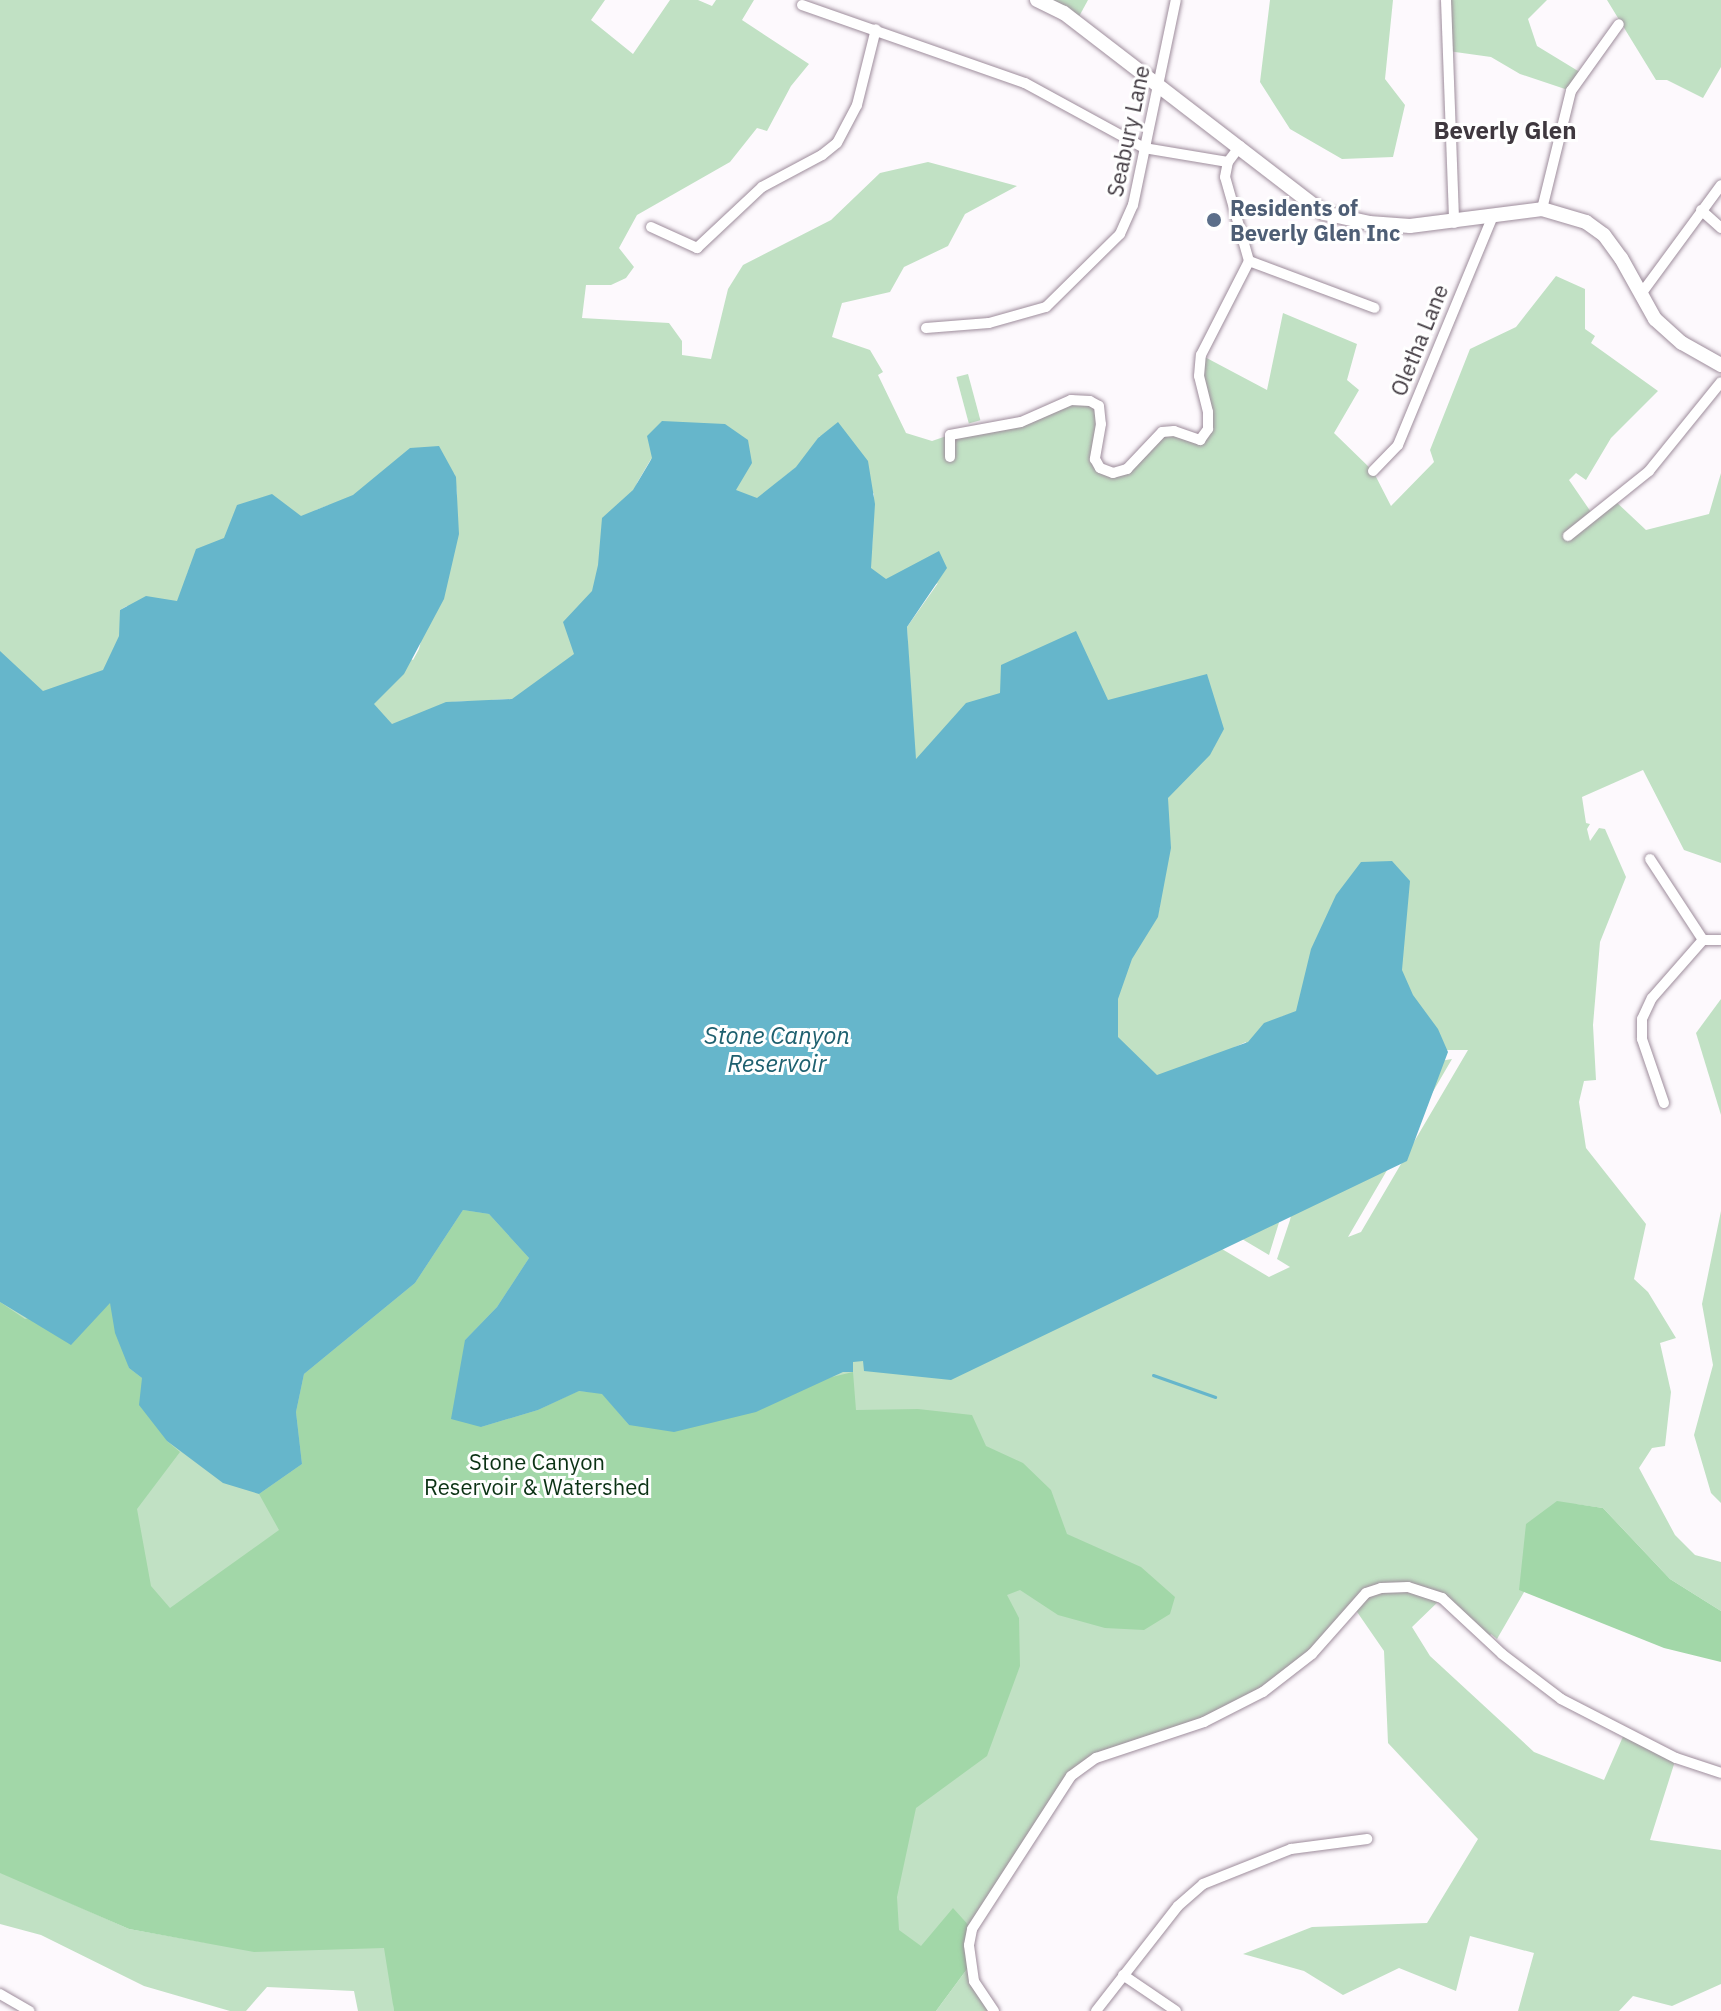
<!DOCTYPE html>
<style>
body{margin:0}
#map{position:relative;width:1721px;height:2011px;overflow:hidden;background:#fdf9fd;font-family:"IBM Plex Sans",sans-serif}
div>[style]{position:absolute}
.green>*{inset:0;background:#c1e1c4;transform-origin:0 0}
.forest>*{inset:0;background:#a2d7a8}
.water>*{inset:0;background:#66b6cb}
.stream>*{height:3px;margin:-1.5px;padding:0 1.5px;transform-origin:1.5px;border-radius:1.5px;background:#66b6cb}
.roads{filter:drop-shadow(0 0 2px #9e8d9c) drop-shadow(0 0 2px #9e8d9c)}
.minor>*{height:10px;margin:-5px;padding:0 5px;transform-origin:5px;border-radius:5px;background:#fff}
.major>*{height:14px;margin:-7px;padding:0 7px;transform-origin:7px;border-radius:7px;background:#fff}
.dots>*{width:22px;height:22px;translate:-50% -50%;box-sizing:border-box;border:4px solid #fff;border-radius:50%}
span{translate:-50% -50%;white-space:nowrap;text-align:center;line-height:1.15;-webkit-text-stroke:6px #fff;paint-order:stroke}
.street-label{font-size:22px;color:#3f383f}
.service-label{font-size:22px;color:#4e5e75;font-weight:700}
.left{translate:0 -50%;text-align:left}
.park-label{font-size:22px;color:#0b3214}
.neighbourhood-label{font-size:24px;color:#3f383f;font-weight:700}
.water-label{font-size:24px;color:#1e606f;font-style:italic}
</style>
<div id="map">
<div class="green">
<i style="clip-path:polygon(evenodd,0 0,605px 0,591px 20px,633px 54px,670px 0,698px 0,712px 6px,716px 0,754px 0,742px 20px,809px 64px,791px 86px,767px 131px,757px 128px,730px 162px,637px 215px,619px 248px,634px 267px,626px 278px,611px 285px,586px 285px,582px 318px,669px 323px,682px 341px,682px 355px,711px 359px,728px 289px,743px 265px,831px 220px,880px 173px,928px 162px,1017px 186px,965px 214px,948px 246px,904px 267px,890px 292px,842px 303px,832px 337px,870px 350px,883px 372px,878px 375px,906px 433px,932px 441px,967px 429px,1021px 422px,1071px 400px,1090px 401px,1102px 413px,1095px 459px,1100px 468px,1112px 473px,1127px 469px,1162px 432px,1174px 431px,1200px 440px,1208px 429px,1208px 412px,1199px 376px,1201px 355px,1267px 390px,1283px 313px,1357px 344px,1347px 380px,1359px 390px,1334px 433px,1373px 471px,1391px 506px,1434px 462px,1430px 450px,1470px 349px,1516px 327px,1556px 276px,1585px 289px,1585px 329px,1595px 336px,1591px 343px,1658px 391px,1611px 438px,1586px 480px,1576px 473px,1569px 480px,1593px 515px,1613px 499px,1646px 530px,1709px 514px,1721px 473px,1721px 863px,1684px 850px,1643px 770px,1582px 797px,1586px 823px,1590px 824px,1587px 829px,1590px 841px,1599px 828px,1605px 829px,1626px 877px,1600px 942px,1593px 1025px,1596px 1080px,1584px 1081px,1579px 1102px,1586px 1148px,1646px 1224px,1634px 1279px,1648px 1292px,1676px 1338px,1660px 1343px,1671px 1392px,1665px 1446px,1652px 1448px,1639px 1468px,1675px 1535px,1695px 1555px,1721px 1562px,1721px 1611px,1670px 1579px,1603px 1508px,1575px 1504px,1497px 1639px,1491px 1634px,1487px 1640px,1442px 1598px,1412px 1627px,1430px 1656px,1534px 1752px,1604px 1780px,1625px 1732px,1676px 1758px,1650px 1840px,1721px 1850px,1721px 1984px,1672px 2006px,1633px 1996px,1619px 2011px,1518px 2011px,1534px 1953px,1470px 1936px,1456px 1991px,1399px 1968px,1343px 1995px,1304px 1971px,1243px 1954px,1312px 1927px,1427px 1923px,1478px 1839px,1388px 1743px,1384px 1651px,1353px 1606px,1312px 1654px,1263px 1692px,1204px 1722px,1081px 1766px,1060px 1792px,972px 1929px,966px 1923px,959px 1950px,961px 1969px,933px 1956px,901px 2011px,433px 2011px,393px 1999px,394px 2011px,358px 2011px,354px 1991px,267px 1987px,246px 2011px,230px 2011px,144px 1986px,41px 1935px,0 1924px,0 0,820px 436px,874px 494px,872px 548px,852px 558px,800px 630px,824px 650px,891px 675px,898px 625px,921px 593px,938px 583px,907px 627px,911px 724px,900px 756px,915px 756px,916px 760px,920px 756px,1008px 756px,1113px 751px,1118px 702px,1128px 703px,1123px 750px,1214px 747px,1208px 756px,1122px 761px,1113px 900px,1160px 902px,1159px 910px,1110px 907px,1023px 1105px,1045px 1108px,1075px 1100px,1085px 1101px,1096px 1113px,1104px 1144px,1142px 1061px,1148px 1068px,1108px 1159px,1183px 1205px,1235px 1047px,1246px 1042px,1193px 1210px,1269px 1255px,1281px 1216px,1304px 1107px,1322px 1076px,1281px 1017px,1290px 1014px,1327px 1066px,1402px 938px,1402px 956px,1336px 1069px,1447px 1050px,1468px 1050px,1361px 1232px,1348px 1237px,1452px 1059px,1331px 1079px,1313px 1112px,1290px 1220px,1277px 1259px,1290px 1267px,1269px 1277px,1096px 1174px,1091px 1168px,1077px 1119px,1036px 1128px,986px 1111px,964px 1095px,928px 1050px,878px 1020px,865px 1043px,120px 614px,120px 610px,127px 606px,227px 664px,266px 597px,185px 581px,188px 572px,271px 588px,316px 510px,329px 505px,281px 590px,308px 596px,411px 647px,454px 473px,457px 494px,419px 649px,413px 660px,305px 605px,276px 599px,235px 668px,387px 757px,452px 702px,468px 701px,395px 761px,529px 838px,548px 730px,491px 700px,509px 699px,553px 721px,594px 692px,624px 549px,601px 544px,601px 535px,626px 539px,637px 483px,651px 459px,635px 541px,718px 558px,762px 508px,780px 480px,798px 466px,769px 514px,726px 563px,793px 622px,846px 551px,869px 541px,867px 500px,814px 444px,820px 436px,0 0,57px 1897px,208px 1943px,129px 1929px,57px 1897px)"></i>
<i style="clip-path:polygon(1037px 0,1088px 0,1076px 22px)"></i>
<i style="clip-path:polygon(1270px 0,1393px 0,1385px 79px,1405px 105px,1393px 157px,1342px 159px,1290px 129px,1260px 82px)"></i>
<i style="clip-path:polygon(1446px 0,1547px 0,1528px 19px,1537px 46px,1583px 74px,1571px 91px,1520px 74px,1491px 57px,1448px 51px)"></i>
<i style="clip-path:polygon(1607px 0,1721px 0,1721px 67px,1703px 98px,1667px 80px,1656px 80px)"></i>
<i style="left:968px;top:374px;width:48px;height:12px;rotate:75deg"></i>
<i style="clip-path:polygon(1721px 999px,1721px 1115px,1696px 1033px)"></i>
<i style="clip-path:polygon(1721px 1211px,1721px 1503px,1711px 1493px,1694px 1435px,1713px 1365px,1702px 1304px)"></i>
<i style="clip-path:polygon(970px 1965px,994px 2011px,936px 2011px)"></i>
</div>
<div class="forest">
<i style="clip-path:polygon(463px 1210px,489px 1214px,529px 1258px,497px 1307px,465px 1340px,481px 1427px,538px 1410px,578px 1391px,602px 1393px,629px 1425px,853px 1372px,856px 1410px,918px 1409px,972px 1415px,986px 1446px,1023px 1463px,1051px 1490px,1067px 1534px,1141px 1567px,1175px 1597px,1170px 1614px,1144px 1630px,1105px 1628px,1058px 1615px,1020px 1590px,1007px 1595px,1019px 1618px,1020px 1666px,987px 1756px,916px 1808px,897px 1897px,899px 1930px,921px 1946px,953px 1908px,972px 1929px,970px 1965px,936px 2011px,394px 2011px,384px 1948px,254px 1952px,129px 1929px,0 1873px,0 1302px,25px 1319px,110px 1302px,129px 1368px,142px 1378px,167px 1441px,180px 1452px,137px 1509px,151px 1586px,170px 1608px,279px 1530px,259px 1494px,302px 1464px,296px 1412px,304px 1374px,415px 1283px)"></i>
<i style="clip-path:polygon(1557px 1501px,1603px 1508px,1670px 1579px,1721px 1611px,1721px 1662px,1664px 1648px,1519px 1590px,1526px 1524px)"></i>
</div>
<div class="water">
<i style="clip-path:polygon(662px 421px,725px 424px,748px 440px,752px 463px,736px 490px,757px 498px,796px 467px,818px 438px,838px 422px,868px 461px,875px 504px,871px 568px,886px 579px,939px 551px,947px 568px,907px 627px,916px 759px,966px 703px,1000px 693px,1001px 665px,1076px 631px,1108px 700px,1207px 674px,1224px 729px,1210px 755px,1168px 798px,1171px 848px,1158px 917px,1132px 959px,1118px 999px,1118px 1037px,1157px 1075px,1248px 1042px,1264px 1023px,1296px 1011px,1311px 949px,1336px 895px,1361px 862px,1392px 861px,1410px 881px,1402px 970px,1413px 995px,1438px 1029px,1448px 1052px,1407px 1161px,951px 1380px,864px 1371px,863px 1361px,853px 1362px,853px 1372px,843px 1372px,756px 1412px,674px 1432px,629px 1425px,602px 1394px,579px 1391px,538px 1410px,481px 1427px,451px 1419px,465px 1340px,497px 1307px,529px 1258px,489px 1214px,463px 1210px,415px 1283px,304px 1374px,296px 1412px,302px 1464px,259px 1494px,223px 1483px,167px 1441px,139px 1405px,142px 1378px,129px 1368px,115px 1333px,110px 1303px,71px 1345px,0 1302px,0 651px,43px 691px,103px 670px,119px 636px,120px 610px,146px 596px,177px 601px,196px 549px,224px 538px,237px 505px,272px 494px,301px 516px,353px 495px,410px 448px,439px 446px,456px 477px,459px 534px,444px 599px,404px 674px,374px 704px,392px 724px,446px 702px,512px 699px,574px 654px,563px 622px,592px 591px,598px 565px,602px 518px,633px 490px,652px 458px,647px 436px)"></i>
</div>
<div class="stream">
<i style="left:1153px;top:1375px;width:66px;rotate:19.5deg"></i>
</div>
<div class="roads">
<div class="minor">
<i style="left:1446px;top:0;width:223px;rotate:87.9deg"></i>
<i style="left:802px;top:5px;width:236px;rotate:19.3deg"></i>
<i style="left:1025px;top:83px;width:136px;rotate:28.6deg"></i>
<i style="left:1144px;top:148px;width:85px;rotate:9.5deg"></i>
<i style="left:1542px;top:209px;width:122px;rotate:-76.2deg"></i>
<i style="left:1571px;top:91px;width:82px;rotate:-54.4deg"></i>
<i style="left:1701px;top:210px;width:27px;rotate:42deg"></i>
<i style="left:651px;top:227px;width:51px;rotate:24.5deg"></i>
<i style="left:697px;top:248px;width:89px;rotate:-43.2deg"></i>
<i style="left:762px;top:187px;width:68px;rotate:-28.1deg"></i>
<i style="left:822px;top:155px;width:19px;rotate:-39deg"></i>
<i style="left:837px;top:143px;width:43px;rotate:-62.2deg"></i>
<i style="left:857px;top:105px;width:78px;rotate:-76deg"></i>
<i style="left:1249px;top:261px;width:134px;rotate:20.5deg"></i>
<i style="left:1641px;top:294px;width:135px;rotate:-53.7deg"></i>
<i style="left:926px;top:328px;width:63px;rotate:-4.5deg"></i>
<i style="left:989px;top:323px;width:59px;rotate:-15.7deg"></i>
<i style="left:1046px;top:307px;width:104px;rotate:-44.6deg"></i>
<i style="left:1120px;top:234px;width:32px;rotate:-66deg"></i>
<i style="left:1133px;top:205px;width:209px;rotate:-78.2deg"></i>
<i style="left:950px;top:457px;width:22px;rotate:-90deg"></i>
<i style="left:950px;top:435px;width:72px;rotate:-10.4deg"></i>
<i style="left:1021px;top:422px;width:55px;rotate:-23.7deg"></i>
<i style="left:1071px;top:400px;width:19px;rotate:3deg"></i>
<i style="left:1090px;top:401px;width:10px;rotate:29deg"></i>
<i style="left:1099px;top:406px;width:18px;rotate:84deg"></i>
<i style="left:1101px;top:424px;width:36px;rotate:100deg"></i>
<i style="left:1095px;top:459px;width:10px;rotate:61deg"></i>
<i style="left:1100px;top:468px;width:14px;rotate:21deg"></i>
<i style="left:1113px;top:473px;width:15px;rotate:-16deg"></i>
<i style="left:1127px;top:469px;width:51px;rotate:-46.6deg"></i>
<i style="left:1162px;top:432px;width:12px;rotate:-5deg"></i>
<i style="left:1174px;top:431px;width:28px;rotate:19deg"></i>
<i style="left:1200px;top:440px;width:14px;rotate:-54deg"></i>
<i style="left:1208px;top:429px;width:17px;rotate:-90deg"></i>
<i style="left:1208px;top:412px;width:37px;rotate:-104deg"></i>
<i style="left:1199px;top:376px;width:21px;rotate:-85deg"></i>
<i style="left:1201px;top:355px;width:106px;rotate:-62.9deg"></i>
<i style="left:1249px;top:261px;width:87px;rotate:-105.9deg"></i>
<i style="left:1225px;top:177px;width:15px;rotate:-79deg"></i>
<i style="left:1228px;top:162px;width:20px;rotate:-53deg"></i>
<i style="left:1373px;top:471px;width:36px;rotate:-46deg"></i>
<i style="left:1398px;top:445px;width:246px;rotate:-67.5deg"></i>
<i style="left:1568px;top:536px;width:104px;rotate:-38.7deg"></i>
<i style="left:1649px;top:471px;width:114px;rotate:-51deg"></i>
<i style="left:1650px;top:859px;width:97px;rotate:56.8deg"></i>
<i style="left:1664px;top:1103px;width:68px;rotate:-109deg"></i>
<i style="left:1642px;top:1039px;width:20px;rotate:-90deg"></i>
<i style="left:1642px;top:1019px;width:23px;rotate:-65deg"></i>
<i style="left:1652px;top:998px;width:77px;rotate:-48.7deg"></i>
<i style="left:1703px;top:940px;width:18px"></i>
<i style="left:1123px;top:1975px;width:64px;rotate:34.2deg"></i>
<i style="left:0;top:1994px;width:34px;rotate:30deg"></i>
<i style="left:994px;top:2011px;width:36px;rotate:-124deg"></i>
<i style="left:974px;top:1981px;width:36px;rotate:-98deg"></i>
<i style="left:969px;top:1945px;width:16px;rotate:-79deg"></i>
<i style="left:972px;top:1929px;width:182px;rotate:-57.1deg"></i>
<i style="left:1071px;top:1776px;width:31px;rotate:-36deg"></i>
<i style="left:1096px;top:1758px;width:114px;rotate:-18.4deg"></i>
<i style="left:1204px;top:1722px;width:66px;rotate:-27deg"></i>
<i style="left:1263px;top:1692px;width:62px;rotate:-37.8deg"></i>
<i style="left:1312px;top:1654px;width:81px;rotate:-48.5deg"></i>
<i style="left:1366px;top:1593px;width:16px;rotate:-18deg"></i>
<i style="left:1381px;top:1588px;width:27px;rotate:-2deg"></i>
<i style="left:1408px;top:1587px;width:36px;rotate:18deg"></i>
<i style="left:1442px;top:1598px;width:82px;rotate:43deg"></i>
<i style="left:1502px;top:1654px;width:74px;rotate:37.3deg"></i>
<i style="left:1561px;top:1699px;width:129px;rotate:27.2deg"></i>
<i style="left:1676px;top:1758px;width:47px;rotate:18.4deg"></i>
<i style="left:1096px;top:2011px;width:133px;rotate:-52deg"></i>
<i style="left:1178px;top:1906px;width:33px;rotate:-41deg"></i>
<i style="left:1203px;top:1884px;width:95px;rotate:-21.7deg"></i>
<i style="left:1291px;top:1849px;width:77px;rotate:-7.5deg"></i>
</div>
<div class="major">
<i style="left:1037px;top:0;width:30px;rotate:26deg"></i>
<i style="left:1064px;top:13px;width:328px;rotate:37.6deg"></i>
<i style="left:1324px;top:213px;width:46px;rotate:12.5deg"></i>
<i style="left:1369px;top:223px;width:41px;rotate:4.2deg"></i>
<i style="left:1410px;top:226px;width:133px;rotate:-7.3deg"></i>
<i style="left:1542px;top:209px;width:46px;rotate:16.5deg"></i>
<i style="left:1586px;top:222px;width:22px;rotate:36deg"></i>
<i style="left:1604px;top:235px;width:29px;rotate:54deg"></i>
<i style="left:1621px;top:258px;width:70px;rotate:60.9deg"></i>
<i style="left:1655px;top:319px;width:36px;rotate:42deg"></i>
<i style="left:1682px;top:343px;width:45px;rotate:29.4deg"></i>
</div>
</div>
<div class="dots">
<i style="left:1214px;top:220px;background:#5c6f8a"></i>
</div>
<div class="street-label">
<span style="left:1128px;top:131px;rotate:-78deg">Seabury Lane</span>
<span style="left:1419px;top:340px;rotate:-68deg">Oletha Lane</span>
</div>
<div class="service-label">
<span class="left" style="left:1230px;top:220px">Residents of<br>Beverly Glen Inc</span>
</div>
<div class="park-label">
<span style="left:537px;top:1474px">Stone Canyon<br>Reservoir &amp; Watershed</span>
</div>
<div class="neighbourhood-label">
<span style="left:1505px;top:131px">Beverly Glen</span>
</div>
<div class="water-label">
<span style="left:777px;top:1050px">Stone Canyon<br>Reservoir</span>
</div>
</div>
